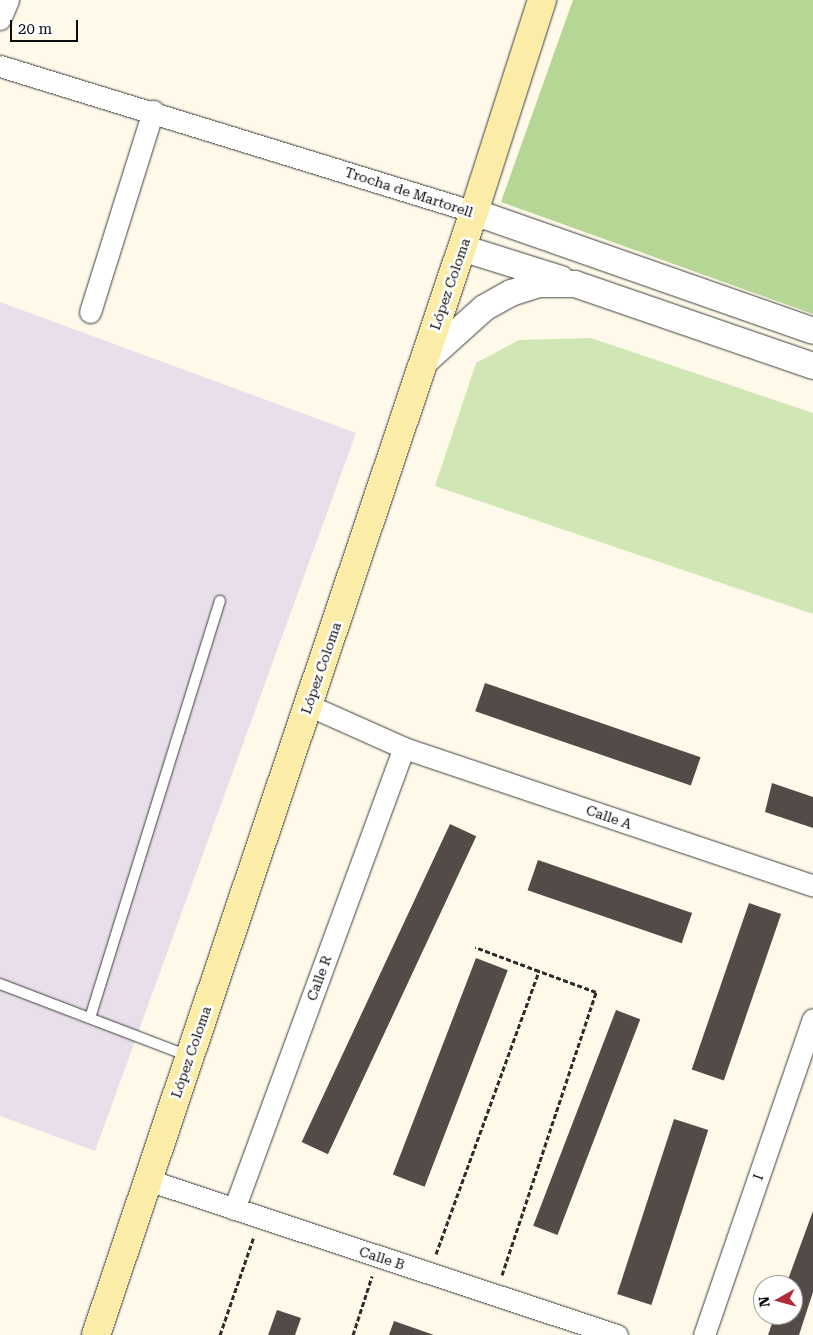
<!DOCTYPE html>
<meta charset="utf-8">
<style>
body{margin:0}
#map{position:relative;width:813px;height:1335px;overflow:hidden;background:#fef9e9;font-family:"Roboto Serif",serif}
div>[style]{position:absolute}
.industrial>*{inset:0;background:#e8dfea}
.green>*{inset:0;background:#d1e6b5}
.forest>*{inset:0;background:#b6d696}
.building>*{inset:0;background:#534b48;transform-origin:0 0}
.path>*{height:3px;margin-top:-1.5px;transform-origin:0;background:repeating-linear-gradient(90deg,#2d2d2d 0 5px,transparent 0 7.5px)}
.roads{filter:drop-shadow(0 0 1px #3e3e3e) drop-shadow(0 0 1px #3e3e3e)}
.service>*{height:10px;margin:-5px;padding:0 5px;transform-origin:5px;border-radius:5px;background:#fff}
.minor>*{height:21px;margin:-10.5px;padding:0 10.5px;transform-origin:10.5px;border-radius:10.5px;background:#fff}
.tertiary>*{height:26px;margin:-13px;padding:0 13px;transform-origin:13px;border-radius:13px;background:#fff}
.secondary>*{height:28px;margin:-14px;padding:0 14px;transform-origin:14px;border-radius:14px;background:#fbeda7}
span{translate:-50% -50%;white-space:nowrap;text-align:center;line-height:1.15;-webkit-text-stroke:5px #fff;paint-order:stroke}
.street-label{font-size:14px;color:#0b0b0b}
.north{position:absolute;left:753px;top:1275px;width:50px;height:50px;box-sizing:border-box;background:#fff;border:1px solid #9d9d9d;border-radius:50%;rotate:263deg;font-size:14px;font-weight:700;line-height:20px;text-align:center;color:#0b0b0b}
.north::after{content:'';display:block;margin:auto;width:18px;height:22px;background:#b32a39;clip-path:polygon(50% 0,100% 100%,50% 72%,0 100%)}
.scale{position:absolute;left:10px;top:20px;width:68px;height:22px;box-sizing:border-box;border:2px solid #0b0b0b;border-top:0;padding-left:6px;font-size:15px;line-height:18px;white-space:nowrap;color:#0b0b0b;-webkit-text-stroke:4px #fff;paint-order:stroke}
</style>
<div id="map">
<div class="industrial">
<i style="clip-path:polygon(0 302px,356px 433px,95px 1151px,0 1116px)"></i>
</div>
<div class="green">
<i style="clip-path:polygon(591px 338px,813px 413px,813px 614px,435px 486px,476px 363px,519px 340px)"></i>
</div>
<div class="forest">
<i style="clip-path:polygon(573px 0,813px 0,813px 314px,501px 202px)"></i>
</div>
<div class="building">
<i style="left:485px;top:683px;width:228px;height:30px;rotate:19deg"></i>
<i style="clip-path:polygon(772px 783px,813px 797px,813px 828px,765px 812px)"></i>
<i style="left:450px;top:824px;width:29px;height:351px;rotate:25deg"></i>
<i style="left:538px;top:860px;width:163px;height:32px;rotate:19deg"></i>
<i style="left:749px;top:903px;width:34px;height:176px;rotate:19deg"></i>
<i style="left:476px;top:958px;width:34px;height:232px;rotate:21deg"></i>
<i style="left:616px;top:1010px;width:26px;height:231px;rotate:21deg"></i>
<i style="left:674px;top:1119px;width:36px;height:184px;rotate:18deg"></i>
<i style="clip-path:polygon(813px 1211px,813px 1292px,799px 1335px,768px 1335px,775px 1315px,793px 1315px,793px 1285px,786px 1285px)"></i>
<i style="clip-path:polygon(277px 1310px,301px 1318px,295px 1335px,268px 1335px)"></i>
<i style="clip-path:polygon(394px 1321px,434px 1335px,389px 1335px)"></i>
</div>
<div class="path">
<i style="left:436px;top:1254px;width:301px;rotate:-70deg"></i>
<i style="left:539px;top:971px;width:68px;rotate:-159.4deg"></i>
<i style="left:502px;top:1275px;width:298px;rotate:-71.6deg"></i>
<i style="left:596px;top:992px;width:61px;rotate:-159.8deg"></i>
<i style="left:220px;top:1335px;width:105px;rotate:-71deg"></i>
<i style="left:353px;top:1335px;width:62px;rotate:-72.1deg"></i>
</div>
<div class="roads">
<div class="service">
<i style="left:0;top:984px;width:202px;rotate:20.9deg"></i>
<i style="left:90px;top:1018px;width:437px;rotate:-72.7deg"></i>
</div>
<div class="minor">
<i style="left:0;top:19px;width:21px;rotate:-67deg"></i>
<i style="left:0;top:66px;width:496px;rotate:17.1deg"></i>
<i style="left:90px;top:312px;width:211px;rotate:-72.6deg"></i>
<i style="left:308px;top:705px;width:105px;rotate:24.1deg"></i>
<i style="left:404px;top:748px;width:432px;rotate:18.6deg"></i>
<i style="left:148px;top:1180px;width:494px;rotate:18.3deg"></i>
<i style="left:234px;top:1209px;width:491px;rotate:-69.8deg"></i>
<i style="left:704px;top:1335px;width:334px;rotate:-71deg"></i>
</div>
<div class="tertiary">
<i style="left:474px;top:212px;width:359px;rotate:19.3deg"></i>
<i style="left:462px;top:248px;width:104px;rotate:17.4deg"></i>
<i style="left:423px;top:363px;width:82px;rotate:-42deg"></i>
<i style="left:484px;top:308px;width:31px;rotate:-29deg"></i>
<i style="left:511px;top:293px;width:28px;rotate:-18deg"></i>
<i style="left:538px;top:284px;width:37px"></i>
<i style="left:575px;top:284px;width:252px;rotate:19deg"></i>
</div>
<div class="secondary">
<i style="left:96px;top:1335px;width:1185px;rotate:-71.4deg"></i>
<i style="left:474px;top:212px;width:223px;rotate:-72.2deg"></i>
</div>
</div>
<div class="street-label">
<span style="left:409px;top:192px;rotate:18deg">Trocha de Martorell</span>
<span style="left:450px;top:284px;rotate:-71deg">López Coloma</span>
<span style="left:321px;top:668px;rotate:-71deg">López Coloma</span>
<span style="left:609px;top:817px;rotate:19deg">Calle A</span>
<span style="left:319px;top:978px;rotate:-70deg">Calle R</span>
<span style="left:191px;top:1052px;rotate:-71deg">López Coloma</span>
<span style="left:758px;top:1177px;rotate:-71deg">I</span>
<span style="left:382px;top:1258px;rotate:18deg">Calle B</span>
</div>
<div class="north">N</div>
<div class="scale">20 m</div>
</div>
